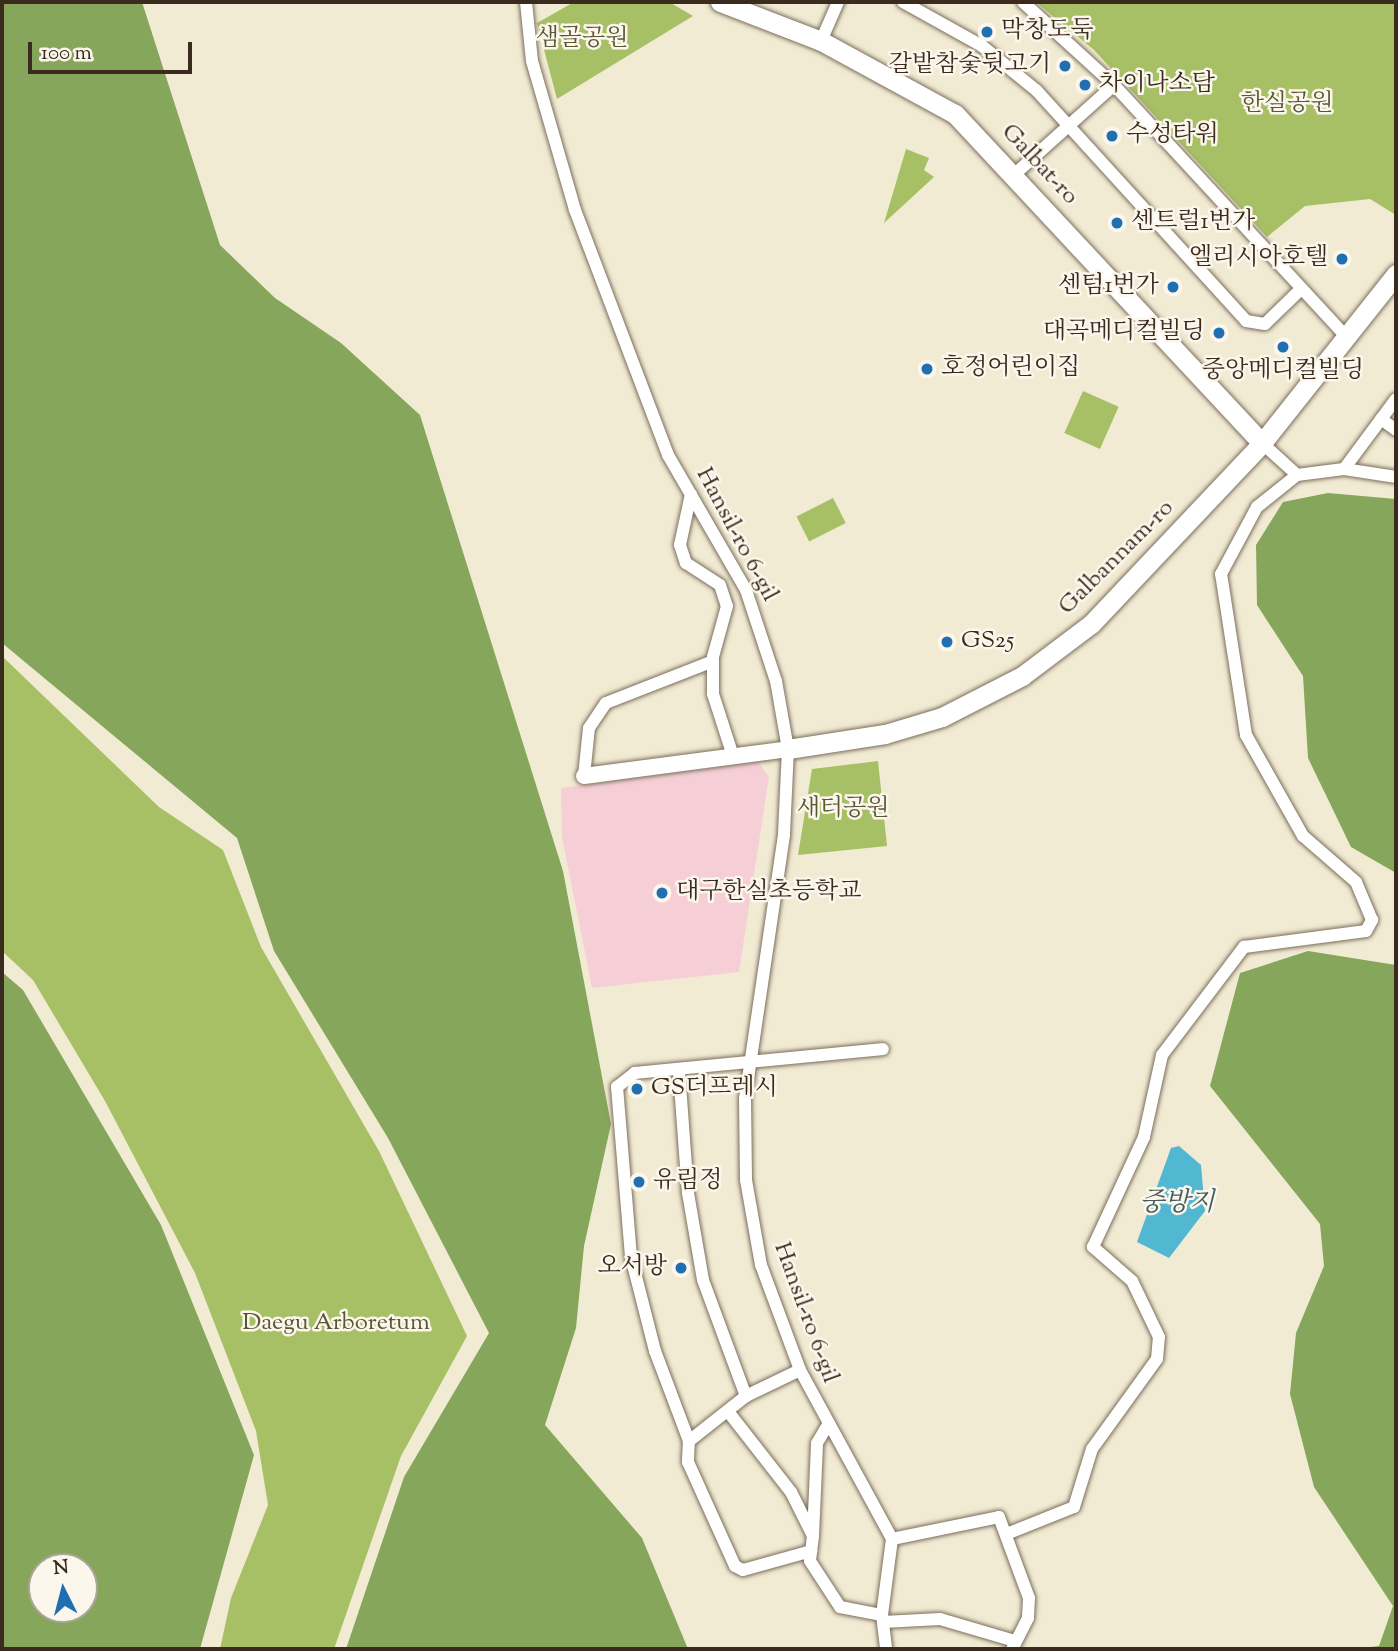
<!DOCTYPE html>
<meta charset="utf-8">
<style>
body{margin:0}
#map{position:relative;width:1398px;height:1651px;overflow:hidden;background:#f2ebd3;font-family:"Sorts Mill Goudy","Noto Serif KR",serif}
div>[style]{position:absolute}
.built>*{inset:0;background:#f6cfd6}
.green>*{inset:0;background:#a7c066;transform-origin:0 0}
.forest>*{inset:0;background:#85a65b}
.water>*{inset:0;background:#52b7d1}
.roads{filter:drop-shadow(0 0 2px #7b6e5d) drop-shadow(0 0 2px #7b6e5d)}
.minor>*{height:12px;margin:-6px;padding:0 6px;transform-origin:6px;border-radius:6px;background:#fff}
.tertiary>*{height:16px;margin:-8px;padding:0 8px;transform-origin:8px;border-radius:8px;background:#fff}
.secondary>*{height:19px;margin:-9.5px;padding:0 9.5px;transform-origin:9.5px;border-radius:9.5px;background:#fff}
.dots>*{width:19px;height:19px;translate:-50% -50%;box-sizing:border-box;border:4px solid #fbf7ec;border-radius:50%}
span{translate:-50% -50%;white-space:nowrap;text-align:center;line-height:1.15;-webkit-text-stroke:5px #fbf7ec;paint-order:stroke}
.poi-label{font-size:24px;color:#3b2a1e}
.left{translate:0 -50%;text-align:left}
.right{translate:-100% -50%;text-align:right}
.park-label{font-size:24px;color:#5b5734}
.street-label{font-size:24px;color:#3b2a1e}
.water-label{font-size:26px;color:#435b5d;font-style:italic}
.frame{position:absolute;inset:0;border:4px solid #3b2a1e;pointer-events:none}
.north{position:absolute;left:28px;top:1553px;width:70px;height:70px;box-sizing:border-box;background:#fbf7ec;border:2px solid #aea59a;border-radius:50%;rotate:354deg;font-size:19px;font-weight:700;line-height:28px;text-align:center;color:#3b2a1e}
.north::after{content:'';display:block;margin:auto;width:24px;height:32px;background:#1f6fb2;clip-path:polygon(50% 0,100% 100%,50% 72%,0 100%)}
.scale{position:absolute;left:28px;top:42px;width:164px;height:32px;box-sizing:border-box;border:4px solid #3b2a1e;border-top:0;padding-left:9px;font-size:21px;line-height:24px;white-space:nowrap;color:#3b2a1e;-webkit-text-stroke:5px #fbf7ec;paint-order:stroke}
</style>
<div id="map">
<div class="built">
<i style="clip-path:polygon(758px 762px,769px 777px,739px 972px,592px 988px,562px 837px,561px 788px)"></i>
</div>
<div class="green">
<i style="clip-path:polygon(574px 2px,669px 2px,693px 16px,557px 99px,537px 23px)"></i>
<i style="clip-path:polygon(1036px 2px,1396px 2px,1396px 215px,1370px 199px,1305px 206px,1267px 237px,1094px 50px)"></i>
<i style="clip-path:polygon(906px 149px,929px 158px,924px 170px,934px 177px,884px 223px)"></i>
<i style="left:1083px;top:391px;width:39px;height:46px;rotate:24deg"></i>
<i style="left:833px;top:498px;width:28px;height:41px;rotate:63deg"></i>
<i style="clip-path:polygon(2px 656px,159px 807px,223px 850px,261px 947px,379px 1151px,467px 1336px,401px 1456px,334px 1649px,220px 1649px,231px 1598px,268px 1505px,256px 1431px,195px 1273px,105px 1101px,33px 980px,2px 951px)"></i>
<i style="clip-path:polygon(878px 761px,887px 846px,798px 855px,812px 769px)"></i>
</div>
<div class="forest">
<i style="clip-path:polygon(2px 2px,142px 2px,220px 245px,275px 298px,341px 343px,420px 415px,563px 871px,611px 1124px,584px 1246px,576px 1328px,545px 1425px,642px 1538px,688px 1649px,346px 1649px,404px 1477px,489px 1333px,388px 1138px,274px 951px,237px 838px,2px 643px)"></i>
<i style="clip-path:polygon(1328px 493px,1396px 499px,1396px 873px,1351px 847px,1308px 758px,1303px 676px,1257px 605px,1256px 545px,1283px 502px)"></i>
<i style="clip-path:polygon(1308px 951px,1396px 965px,1396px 1649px,1353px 1649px,1379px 1646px,1393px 1606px,1314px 1487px,1290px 1394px,1296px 1333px,1324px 1266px,1320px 1224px,1210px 1086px,1240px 973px)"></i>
<i style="clip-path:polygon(evenodd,2px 972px,23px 990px,161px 1225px,254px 1455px,200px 1649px,2px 1649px,2px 972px,42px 1567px,84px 1567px,84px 1609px,42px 1609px,42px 1567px)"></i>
</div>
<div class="water">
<i style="clip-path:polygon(1179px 1146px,1201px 1165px,1205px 1211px,1169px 1258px,1137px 1242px,1171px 1148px)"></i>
</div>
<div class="roads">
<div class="minor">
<i style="left:526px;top:2px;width:59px;rotate:84.2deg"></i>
<i style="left:532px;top:61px;width:155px;rotate:73.9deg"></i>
<i style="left:575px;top:210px;width:262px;rotate:69.2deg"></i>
<i style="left:668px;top:455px;width:156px;rotate:60deg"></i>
<i style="left:746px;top:590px;width:96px;rotate:71.8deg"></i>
<i style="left:776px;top:681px;width:69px;rotate:80deg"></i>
<i style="left:788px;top:749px;width:86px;rotate:92.7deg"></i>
<i style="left:784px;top:835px;width:266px;rotate:98.4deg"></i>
<i style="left:745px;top:1098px;width:82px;rotate:89.3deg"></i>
<i style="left:746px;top:1180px;width:86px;rotate:80deg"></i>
<i style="left:761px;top:1265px;width:112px;rotate:69.6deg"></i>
<i style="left:800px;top:1370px;width:192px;rotate:61.4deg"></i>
<i style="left:892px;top:1539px;width:77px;rotate:97.5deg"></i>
<i style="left:882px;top:1615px;width:34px;rotate:83deg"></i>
<i style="left:903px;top:2px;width:90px;rotate:29.1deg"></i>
<i style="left:982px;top:46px;width:71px;rotate:39.3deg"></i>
<i style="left:1037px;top:91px;width:311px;rotate:47.7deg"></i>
<i style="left:1246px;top:321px;width:19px;rotate:9deg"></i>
<i style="left:1265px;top:324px;width:50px;rotate:-44.2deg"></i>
<i style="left:1023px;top:2px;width:123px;rotate:42.4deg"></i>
<i style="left:1114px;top:85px;width:342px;rotate:47.3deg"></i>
<i style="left:821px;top:41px;width:43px;rotate:-66.4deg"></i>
<i style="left:1016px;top:173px;width:132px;rotate:-41.9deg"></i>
<i style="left:1381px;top:419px;width:19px;rotate:36deg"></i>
<i style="left:1262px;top:443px;width:47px;rotate:42.4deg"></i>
<i style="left:1297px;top:475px;width:47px;rotate:-7.3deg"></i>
<i style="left:1344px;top:469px;width:53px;rotate:8.7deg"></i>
<i style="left:1344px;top:469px;width:87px;rotate:-53.4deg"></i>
<i style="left:691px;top:494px;width:52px;rotate:102.2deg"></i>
<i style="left:680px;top:545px;width:19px;rotate:72deg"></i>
<i style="left:686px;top:563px;width:40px;rotate:32.9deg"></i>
<i style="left:720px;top:585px;width:22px;rotate:72deg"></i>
<i style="left:727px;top:606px;width:53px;rotate:105.4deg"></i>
<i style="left:713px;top:657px;width:37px;rotate:90deg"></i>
<i style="left:713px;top:694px;width:65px;rotate:72.1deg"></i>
<i style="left:584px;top:776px;width:48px;rotate:-84.1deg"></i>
<i style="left:589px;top:728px;width:30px;rotate:-56deg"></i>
<i style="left:606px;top:703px;width:115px;rotate:-21.4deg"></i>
<i style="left:679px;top:1071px;width:122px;rotate:85.8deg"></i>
<i style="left:688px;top:1193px;width:88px;rotate:80.2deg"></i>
<i style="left:703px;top:1280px;width:124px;rotate:69.7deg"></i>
<i style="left:800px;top:1370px;width:60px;rotate:154.3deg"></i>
<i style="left:746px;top:1396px;width:73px;rotate:141.7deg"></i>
<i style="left:689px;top:1441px;width:96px;rotate:-110.7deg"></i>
<i style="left:655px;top:1351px;width:97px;rotate:-104.3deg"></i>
<i style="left:631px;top:1257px;width:171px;rotate:-94.7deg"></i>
<i style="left:617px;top:1087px;width:23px;rotate:-38deg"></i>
<i style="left:635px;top:1073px;width:249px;rotate:-5.5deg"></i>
<i style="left:730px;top:1414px;width:99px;rotate:52deg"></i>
<i style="left:791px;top:1492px;width:49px;rotate:63.4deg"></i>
<i style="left:813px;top:1536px;width:25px;rotate:97deg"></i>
<i style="left:810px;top:1561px;width:55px;rotate:56.9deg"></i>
<i style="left:840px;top:1607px;width:43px;rotate:10.8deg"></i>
<i style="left:689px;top:1440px;width:22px;rotate:93deg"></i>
<i style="left:688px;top:1462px;width:114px;rotate:65.7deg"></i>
<i style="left:735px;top:1566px;width:9px;rotate:27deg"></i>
<i style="left:743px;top:1570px;width:71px;rotate:-15.6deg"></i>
<i style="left:1009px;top:1533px;width:70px;rotate:-21.8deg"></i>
<i style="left:1074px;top:1507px;width:61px;rotate:-72.8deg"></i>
<i style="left:1092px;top:1449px;width:111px;rotate:-54.2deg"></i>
<i style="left:1157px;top:1359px;width:22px;rotate:-85deg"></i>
<i style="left:1159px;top:1337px;width:62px;rotate:-115.7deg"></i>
<i style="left:1132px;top:1281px;width:52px;rotate:-138.9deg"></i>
<i style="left:1093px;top:1247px;width:121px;rotate:-65.1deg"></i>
<i style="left:1144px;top:1137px;width:84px;rotate:-77.6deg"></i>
<i style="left:1162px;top:1055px;width:136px;rotate:-52.8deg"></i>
<i style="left:1244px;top:947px;width:123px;rotate:-7.5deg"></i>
<i style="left:1366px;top:931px;width:13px;rotate:-61deg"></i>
<i style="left:1372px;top:920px;width:41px;rotate:-112.8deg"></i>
<i style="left:1356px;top:882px;width:70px;rotate:-139deg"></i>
<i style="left:1303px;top:836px;width:116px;rotate:-119.4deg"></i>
<i style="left:1246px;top:735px;width:163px;rotate:-98.8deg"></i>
<i style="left:1221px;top:574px;width:76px;rotate:-61.8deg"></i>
<i style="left:1257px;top:507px;width:51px;rotate:-38.7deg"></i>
<i style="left:813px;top:1536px;width:93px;rotate:-87.5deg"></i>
<i style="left:817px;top:1443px;width:23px;rotate:-59deg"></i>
<i style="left:892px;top:1539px;width:109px;rotate:-11.6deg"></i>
<i style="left:999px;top:1517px;width:86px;rotate:69.7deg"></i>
<i style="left:1029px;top:1598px;width:20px;rotate:93deg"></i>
<i style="left:1028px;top:1618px;width:35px;rotate:117deg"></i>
<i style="left:883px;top:1622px;width:57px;rotate:-3deg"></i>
<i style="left:940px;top:1619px;width:78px;rotate:16.3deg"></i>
</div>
<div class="tertiary">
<i style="left:584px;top:776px;width:206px;rotate:-7.5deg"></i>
</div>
<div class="secondary">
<i style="left:720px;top:2px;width:108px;rotate:21.1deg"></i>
<i style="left:821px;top:41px;width:153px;rotate:28.6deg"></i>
<i style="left:955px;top:114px;width:450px;rotate:47deg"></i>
<i style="left:788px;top:749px;width:98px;rotate:-8.8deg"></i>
<i style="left:885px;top:734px;width:59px;rotate:-16.6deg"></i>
<i style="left:942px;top:717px;width:90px;rotate:-27.1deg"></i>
<i style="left:1022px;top:676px;width:86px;rotate:-37deg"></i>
<i style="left:1091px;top:624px;width:249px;rotate:-46.6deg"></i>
<i style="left:1262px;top:443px;width:216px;rotate:-51.6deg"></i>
</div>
</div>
<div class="dots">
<i style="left:987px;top:32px;background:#1f6fb2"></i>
<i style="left:1065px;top:66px;background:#1f6fb2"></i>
<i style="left:1085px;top:85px;background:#1f6fb2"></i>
<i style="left:1112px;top:136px;background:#1f6fb2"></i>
<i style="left:1117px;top:223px;background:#1f6fb2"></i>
<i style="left:1342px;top:259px;background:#1f6fb2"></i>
<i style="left:1173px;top:287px;background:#1f6fb2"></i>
<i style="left:1219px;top:333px;background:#1f6fb2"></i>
<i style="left:1283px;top:347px;background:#1f6fb2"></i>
<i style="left:927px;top:369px;background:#1f6fb2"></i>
<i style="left:947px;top:642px;background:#1f6fb2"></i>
<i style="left:662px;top:893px;background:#1f6fb2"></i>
<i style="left:637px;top:1089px;background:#1f6fb2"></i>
<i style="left:639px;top:1182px;background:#1f6fb2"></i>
<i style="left:681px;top:1268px;background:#1f6fb2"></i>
</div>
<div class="poi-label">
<span class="left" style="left:1001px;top:32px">막창도둑</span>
<span class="right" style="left:1051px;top:66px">갈밭참숯뒷고기</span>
<span class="left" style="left:1099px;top:85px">차이나소담</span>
<span class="left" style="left:1126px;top:136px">수성타워</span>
<span class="left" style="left:1131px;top:223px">센트럴1번가</span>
<span class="right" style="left:1328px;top:259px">엘리시아호텔</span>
<span class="right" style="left:1159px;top:287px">센텀1번가</span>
<span class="right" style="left:1205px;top:333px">대곡메디컬빌딩</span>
<span class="left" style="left:941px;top:369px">호정어린이집</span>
<span style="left:1283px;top:372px">중앙메디컬빌딩</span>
<span class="left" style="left:961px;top:642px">GS25</span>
<span class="left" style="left:676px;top:893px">대구한실초등학교</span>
<span class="left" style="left:651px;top:1089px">GS더프레시</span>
<span class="left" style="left:653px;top:1182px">유림정</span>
<span class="right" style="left:667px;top:1268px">오서방</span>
</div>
<div class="park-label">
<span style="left:582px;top:40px">샘골공원</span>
<span style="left:1287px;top:105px">한실공원</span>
<span style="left:843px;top:810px">새터공원</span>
<span style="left:336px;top:1324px">Daegu Arboretum</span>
</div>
<div class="street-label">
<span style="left:1039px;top:165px;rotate:47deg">Galbat-ro</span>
<span style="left:736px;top:535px;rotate:62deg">Hansil-ro 6-gil</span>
<span style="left:1117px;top:558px;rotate:-45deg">Galbannam-ro</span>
<span style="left:805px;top:1313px;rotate:70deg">Hansil-ro 6-gil</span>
</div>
<div class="water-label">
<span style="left:1177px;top:1204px">중방지</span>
</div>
<div class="frame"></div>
<div class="north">N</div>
<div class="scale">100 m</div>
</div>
